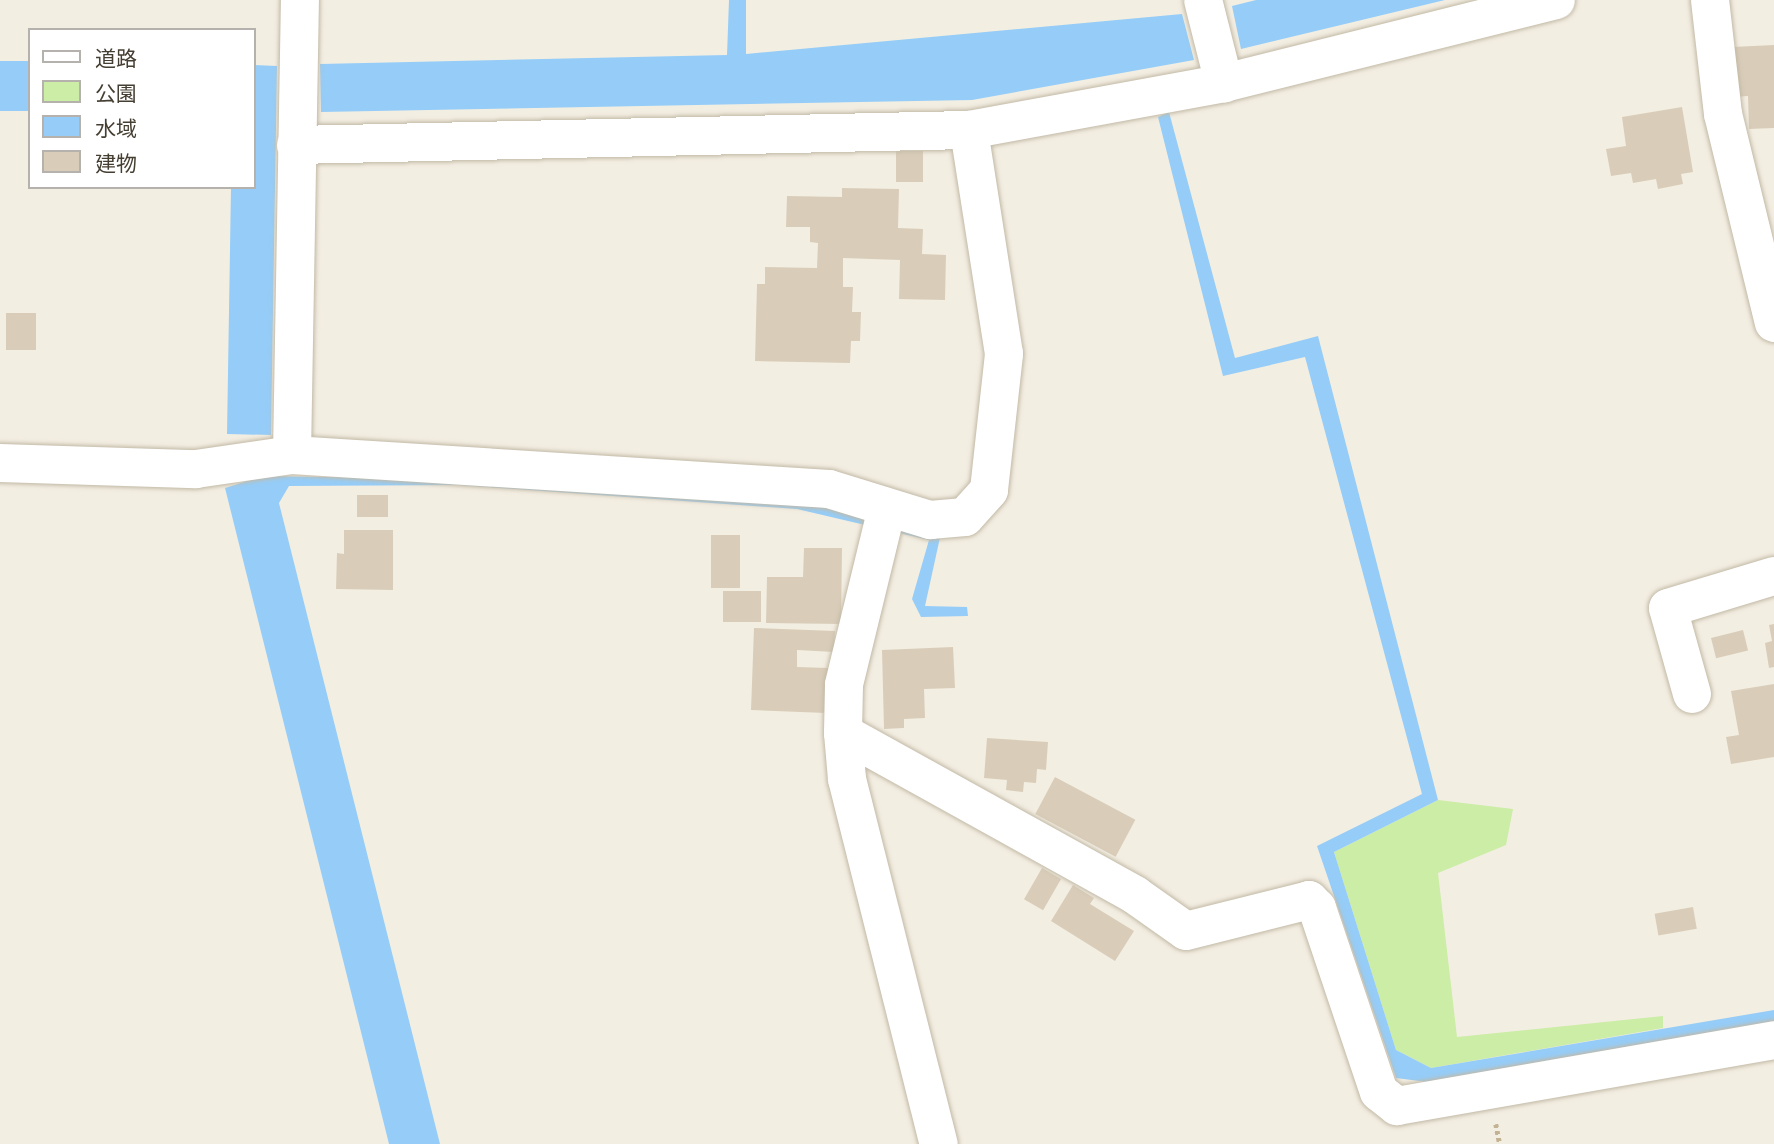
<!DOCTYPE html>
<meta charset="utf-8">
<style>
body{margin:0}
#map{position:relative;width:1774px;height:1144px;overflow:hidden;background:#f3eee2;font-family:"PT Sans Narrow","Noto Sans JP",sans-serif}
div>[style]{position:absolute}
.green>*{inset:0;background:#cbeda5}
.water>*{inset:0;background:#95cdf8;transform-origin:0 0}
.building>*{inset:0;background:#d9cdb9;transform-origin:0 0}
.path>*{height:4.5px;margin-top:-2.25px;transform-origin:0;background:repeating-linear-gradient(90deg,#c3b393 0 3.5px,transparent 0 7px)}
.roads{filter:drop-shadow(0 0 2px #c2b9a6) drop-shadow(0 0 2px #c2b9a6)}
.minor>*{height:38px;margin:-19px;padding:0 19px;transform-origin:19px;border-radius:19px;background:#fff}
span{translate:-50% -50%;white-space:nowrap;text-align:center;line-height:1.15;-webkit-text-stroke:7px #fff;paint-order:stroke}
.legend{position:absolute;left:28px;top:28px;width:228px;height:161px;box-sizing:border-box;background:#fff;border:2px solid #b5b2ad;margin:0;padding:9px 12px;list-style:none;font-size:21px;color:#453e32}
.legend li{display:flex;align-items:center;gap:14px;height:35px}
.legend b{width:35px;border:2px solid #b5b2ad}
</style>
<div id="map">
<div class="green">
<i style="clip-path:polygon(1438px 800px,1513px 809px,1506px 845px,1438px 873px,1457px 1037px,1663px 1016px,1663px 1028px,1431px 1068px,1396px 1050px,1334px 852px)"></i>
</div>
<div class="water">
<i style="clip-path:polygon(729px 0,746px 0,746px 54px,1182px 14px,1194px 60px,972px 100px,321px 112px,320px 64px,727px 55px)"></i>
<i style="clip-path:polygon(1256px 0,1445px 0,1241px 49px,1232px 6px)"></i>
<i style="left:0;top:61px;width:30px;height:50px"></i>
<i style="clip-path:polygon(254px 65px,277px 66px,271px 435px,227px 434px,231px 187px,254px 187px)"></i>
<i style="clip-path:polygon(1169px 112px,1235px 358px,1318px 336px,1438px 800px,1334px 852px,1396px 1050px,1431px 1068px,1774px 1010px,1774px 1024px,1435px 1083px,1396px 1078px,1317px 846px,1422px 794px,1305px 357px,1223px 376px,1158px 117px)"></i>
<i style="clip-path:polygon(263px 476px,454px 479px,796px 499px,941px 533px,925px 606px,967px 607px,968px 616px,921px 617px,912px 599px,929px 540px,797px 509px,458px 485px,289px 486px,279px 503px,440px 1144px,389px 1144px,225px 488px)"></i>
</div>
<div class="building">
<i style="clip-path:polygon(1774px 45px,1774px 128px,1749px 129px,1748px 96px,1733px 97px,1732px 47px)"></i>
<i style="clip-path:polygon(1682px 107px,1693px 172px,1681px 174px,1683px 184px,1658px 189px,1656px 179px,1633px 183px,1631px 173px,1611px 176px,1606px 149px,1626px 146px,1622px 117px)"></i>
<i style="left:896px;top:151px;width:27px;height:31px"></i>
<i style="clip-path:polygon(842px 188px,899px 189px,898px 228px,923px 229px,922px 254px,946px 255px,945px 300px,899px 299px,900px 260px,843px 258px,843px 287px,853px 287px,852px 312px,861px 312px,860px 341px,851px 341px,850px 363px,755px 361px,757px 284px,765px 284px,765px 267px,817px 268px,818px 243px,810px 242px,810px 227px,786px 227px,787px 196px,842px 197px)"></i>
<i style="left:6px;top:313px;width:30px;height:37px"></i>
<i style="left:357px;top:495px;width:31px;height:22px"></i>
<i style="clip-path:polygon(344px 530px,393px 530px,393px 590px,336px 589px,337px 553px,344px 554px)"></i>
<i style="left:711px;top:535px;width:29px;height:53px"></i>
<i style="clip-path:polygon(804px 548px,842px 548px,841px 624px,766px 623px,767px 577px,803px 577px)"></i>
<i style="left:723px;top:591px;width:38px;height:31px"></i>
<i style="clip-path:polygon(1774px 624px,1774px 667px,1769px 668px,1765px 643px,1772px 641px,1769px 625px)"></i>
<i style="clip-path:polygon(754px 628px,835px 631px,834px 652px,797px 650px,797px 667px,828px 668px,826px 713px,751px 710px)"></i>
<i style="left:1743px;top:630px;width:21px;height:33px;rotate:76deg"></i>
<i style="clip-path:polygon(953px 647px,955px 688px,924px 689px,925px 718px,904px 719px,904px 728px,884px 729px,882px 650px)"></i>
<i style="clip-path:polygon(1774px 684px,1774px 757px,1731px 764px,1726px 737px,1739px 735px,1731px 691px)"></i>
<i style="clip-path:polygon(987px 738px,1048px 742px,1046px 770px,1037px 769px,1036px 783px,1024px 782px,1023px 792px,1006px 790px,1007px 780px,984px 778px)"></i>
<i style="left:1055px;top:777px;width:91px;height:42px;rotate:28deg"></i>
<i style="left:1042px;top:868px;width:22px;height:36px;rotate:30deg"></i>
<i style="clip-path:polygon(1073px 885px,1094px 898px,1090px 904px,1134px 931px,1115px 961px,1051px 921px)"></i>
<i style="left:1693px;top:907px;width:22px;height:39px;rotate:80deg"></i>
</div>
<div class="path">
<i style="left:1496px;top:1124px;width:20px;rotate:79deg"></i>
</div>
<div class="roads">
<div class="minor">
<i style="left:1203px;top:0;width:86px;rotate:75.8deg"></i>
<i style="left:1710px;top:0;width:115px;rotate:83.5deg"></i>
<i style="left:1723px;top:114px;width:215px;rotate:76.3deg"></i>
<i style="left:296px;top:145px;width:673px;rotate:-1.28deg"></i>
<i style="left:969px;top:130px;width:259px;rotate:-10.4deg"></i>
<i style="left:1224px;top:83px;width:342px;rotate:-14deg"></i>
<i style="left:292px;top:455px;width:455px;rotate:-89deg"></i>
<i style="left:0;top:463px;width:196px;rotate:1.8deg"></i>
<i style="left:196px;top:469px;width:97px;rotate:-8.3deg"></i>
<i style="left:292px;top:455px;width:538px;rotate:3.62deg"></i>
<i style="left:829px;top:489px;width:106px;rotate:17.1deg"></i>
<i style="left:930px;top:520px;width:35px;rotate:-5deg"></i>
<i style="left:965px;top:517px;width:36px;rotate:-48deg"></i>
<i style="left:989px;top:490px;width:137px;rotate:-83.7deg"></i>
<i style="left:1004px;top:354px;width:227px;rotate:-98.9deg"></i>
<i style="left:887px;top:508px;width:182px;rotate:103.7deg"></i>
<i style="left:844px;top:685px;width:48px;rotate:91.2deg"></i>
<i style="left:843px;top:733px;width:334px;rotate:29deg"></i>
<i style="left:1135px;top:895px;width:62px;rotate:35.2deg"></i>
<i style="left:1186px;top:931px;width:127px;rotate:-14.1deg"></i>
<i style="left:1309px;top:900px;width:11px;rotate:45deg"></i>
<i style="left:1317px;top:908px;width:194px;rotate:71.4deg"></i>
<i style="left:1379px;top:1092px;width:23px;rotate:38deg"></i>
<i style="left:1397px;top:1106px;width:383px;rotate:-9.9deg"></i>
<i style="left:1692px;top:694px;width:89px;rotate:-105.6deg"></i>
<i style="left:1668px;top:608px;width:111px;rotate:-16.8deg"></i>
<i style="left:843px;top:733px;width:46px;rotate:85deg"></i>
<i style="left:847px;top:779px;width:376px;rotate:75.9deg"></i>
</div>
</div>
<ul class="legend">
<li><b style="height:9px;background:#fff"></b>道路</li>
<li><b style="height:19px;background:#cbeda5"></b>公園</li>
<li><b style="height:19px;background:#95cdf8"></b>水域</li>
<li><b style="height:19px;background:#d9cdb9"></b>建物</li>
</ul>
</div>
